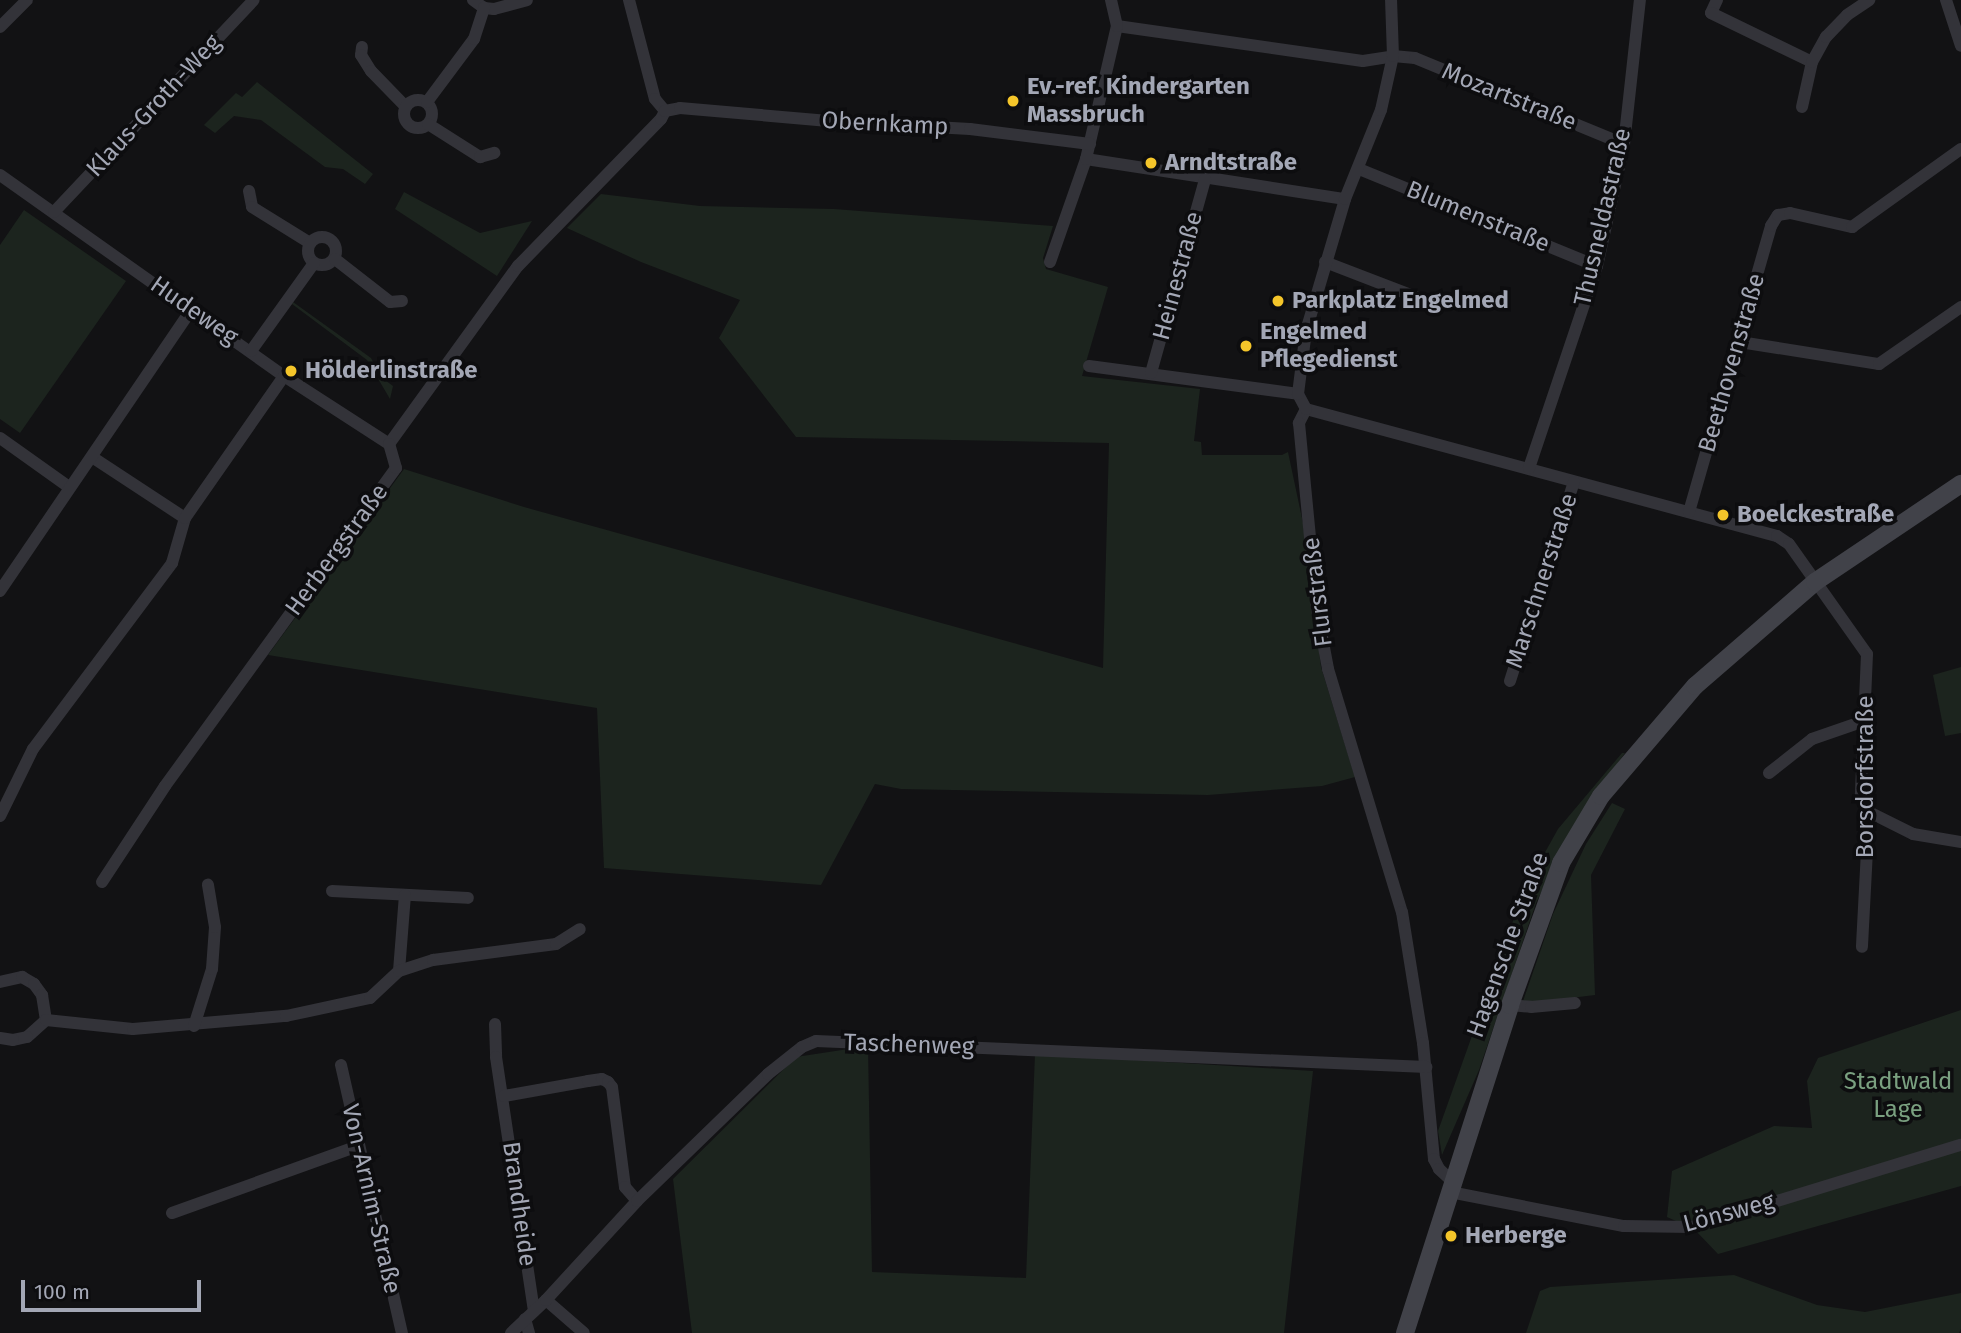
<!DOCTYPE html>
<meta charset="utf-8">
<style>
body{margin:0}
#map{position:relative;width:1961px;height:1333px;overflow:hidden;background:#121214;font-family:"Fira Sans",sans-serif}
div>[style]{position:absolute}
.green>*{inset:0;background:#1c241e}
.street>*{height:12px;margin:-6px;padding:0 6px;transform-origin:6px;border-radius:6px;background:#333339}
.street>.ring{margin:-6px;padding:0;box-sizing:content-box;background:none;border:12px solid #333339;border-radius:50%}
.secondary>*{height:18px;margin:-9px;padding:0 9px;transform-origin:9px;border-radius:9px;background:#414249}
.dots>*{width:19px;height:19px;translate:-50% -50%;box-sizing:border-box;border:4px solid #0d0d0f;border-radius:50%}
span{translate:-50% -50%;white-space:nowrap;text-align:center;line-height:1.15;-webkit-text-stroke:7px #0d0d0f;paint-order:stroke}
.poi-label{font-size:24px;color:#a3a7b5;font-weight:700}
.left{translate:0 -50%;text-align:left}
.street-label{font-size:24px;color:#a3a7b5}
.park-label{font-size:24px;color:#7aa080}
.scale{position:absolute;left:21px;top:1280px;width:180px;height:32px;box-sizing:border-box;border:4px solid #a3a7b5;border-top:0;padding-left:9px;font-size:21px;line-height:24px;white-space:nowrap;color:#a3a7b5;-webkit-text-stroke:5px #0d0d0f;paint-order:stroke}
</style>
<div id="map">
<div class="green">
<i style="clip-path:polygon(257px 82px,373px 174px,365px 184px,343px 169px,325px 167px,261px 120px,234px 116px,215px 133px,204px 125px,236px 93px,242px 97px)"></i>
<i style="clip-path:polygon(404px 192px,480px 233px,532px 221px,497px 276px,395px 209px)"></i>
<i style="clip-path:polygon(601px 194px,700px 206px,834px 209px,1053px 226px,1043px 258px,1046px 269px,1108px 287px,1082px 376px,1200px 389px,1194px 441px,1201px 442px,1202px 455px,1282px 455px,1288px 452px,1303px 523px,1321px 667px,1355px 777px,1322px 786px,1208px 795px,901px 789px,875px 784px,821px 885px,604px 868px,597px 708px,268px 655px,404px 469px,524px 507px,1103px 668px,1109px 443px,796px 437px,719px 338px,740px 300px,641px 262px,567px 228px)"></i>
<i style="clip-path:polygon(24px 210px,126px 281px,20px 433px,0 419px,0 245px)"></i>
<i style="clip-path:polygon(293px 302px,371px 358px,381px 377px,393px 386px,390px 399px,367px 360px,292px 304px)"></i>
<i style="clip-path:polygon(1961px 667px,1961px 733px,1945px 736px,1933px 675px)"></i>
<i style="clip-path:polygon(1622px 753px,1625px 753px,1585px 808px,1562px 849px,1536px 903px,1479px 1070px,1442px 1155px,1438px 1131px,1524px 890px,1558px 829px)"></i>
<i style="clip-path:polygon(1612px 803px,1625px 809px,1591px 875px,1595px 995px,1522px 1004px,1553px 914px,1586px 844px)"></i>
<i style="clip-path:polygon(1961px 1010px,1961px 1186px,1718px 1254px,1694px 1229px,1667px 1217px,1672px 1171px,1774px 1126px,1812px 1128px,1807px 1081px,1818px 1058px)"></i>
<i style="clip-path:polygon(868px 1046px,872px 1272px,1026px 1278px,1035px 1054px,1313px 1071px,1284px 1333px,692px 1333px,673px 1179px,796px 1057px)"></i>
<i style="clip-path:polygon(1734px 1275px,1817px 1305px,1865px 1312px,1961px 1293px,1961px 1329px,1959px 1333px,1526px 1333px,1540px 1291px,1550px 1287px)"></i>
</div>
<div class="street">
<i style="left:473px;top:0;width:14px;rotate:36deg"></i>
<i style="left:484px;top:8px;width:10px;rotate:6deg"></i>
<i style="left:494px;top:9px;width:34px;rotate:-15deg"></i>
<i style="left:629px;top:0;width:102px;rotate:75.3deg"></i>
<i style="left:655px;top:99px;width:16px;rotate:50deg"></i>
<i style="left:1717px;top:0;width:14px;rotate:115deg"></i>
<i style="left:1711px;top:13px;width:112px;rotate:25.9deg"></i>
<i style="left:1946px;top:0;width:48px;rotate:71.9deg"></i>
<i style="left:1117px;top:26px;width:248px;rotate:8.1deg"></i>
<i style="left:1363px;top:61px;width:30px;rotate:-9deg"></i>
<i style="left:1393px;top:56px;width:22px;rotate:5deg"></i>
<i style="left:1415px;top:58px;width:226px;rotate:22.4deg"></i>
<i style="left:0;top:27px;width:38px;rotate:-45deg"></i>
<i style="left:362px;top:47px;width:8px;rotate:97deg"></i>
<i style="left:361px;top:55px;width:19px;rotate:58deg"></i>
<i style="left:371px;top:71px;width:49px;rotate:45.8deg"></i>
<i class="ring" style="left:404px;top:100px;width:16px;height:16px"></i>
<i style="left:427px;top:102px;width:79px;rotate:-53.3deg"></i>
<i style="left:474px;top:39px;width:33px;rotate:-72deg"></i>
<i style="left:1802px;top:107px;width:46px;rotate:-77.5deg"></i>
<i style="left:1812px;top:62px;width:29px;rotate:-61deg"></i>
<i style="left:1826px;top:37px;width:30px;rotate:-46deg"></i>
<i style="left:1847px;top:15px;width:27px;rotate:-34deg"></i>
<i style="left:428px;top:124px;width:62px;rotate:32.4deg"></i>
<i style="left:480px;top:157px;width:15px;rotate:-16deg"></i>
<i style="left:1086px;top:159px;width:262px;rotate:8.8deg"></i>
<i style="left:1359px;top:169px;width:257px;rotate:22.2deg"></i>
<i style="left:0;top:175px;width:348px;rotate:35.3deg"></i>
<i style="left:284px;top:376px;width:125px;rotate:32.9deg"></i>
<i style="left:249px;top:191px;width:16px;rotate:79deg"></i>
<i style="left:252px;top:207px;width:68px;rotate:31.8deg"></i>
<i style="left:54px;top:212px;width:291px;rotate:-46.7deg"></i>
<i class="ring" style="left:308px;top:237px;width:16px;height:16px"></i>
<i style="left:335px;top:259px;width:70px;rotate:38deg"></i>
<i style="left:390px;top:302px;width:12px;rotate:-5deg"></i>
<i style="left:1050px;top:262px;width:109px;rotate:-70.7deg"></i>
<i style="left:1086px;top:159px;width:137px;rotate:-76.9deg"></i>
<i style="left:1117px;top:26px;width:27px;rotate:-103deg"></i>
<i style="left:1325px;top:262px;width:111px;rotate:21deg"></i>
<i style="left:1740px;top:342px;width:141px;rotate:9deg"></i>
<i style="left:1879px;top:364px;width:100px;rotate:-34.8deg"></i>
<i style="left:251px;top:351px;width:108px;rotate:-54.4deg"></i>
<i style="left:1089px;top:366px;width:211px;rotate:7.6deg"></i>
<i style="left:1151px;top:373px;width:201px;rotate:-74.4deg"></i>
<i style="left:1306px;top:409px;width:488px;rotate:15.1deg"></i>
<i style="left:1777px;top:536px;width:14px;rotate:34deg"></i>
<i style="left:1789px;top:544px;width:135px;rotate:54.7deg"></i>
<i style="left:1867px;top:654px;width:140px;rotate:92.5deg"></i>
<i style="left:1861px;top:794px;width:20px;rotate:66deg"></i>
<i style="left:1869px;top:812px;width:135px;rotate:93deg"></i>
<i style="left:1306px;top:409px;width:16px;rotate:117deg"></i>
<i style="left:1299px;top:423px;width:188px;rotate:84.5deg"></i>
<i style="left:1317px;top:610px;width:60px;rotate:79.4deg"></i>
<i style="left:1328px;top:669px;width:254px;rotate:73.1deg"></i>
<i style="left:1402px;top:912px;width:133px;rotate:80.9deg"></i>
<i style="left:1423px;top:1043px;width:117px;rotate:84.6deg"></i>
<i style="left:1434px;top:1159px;width:11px;rotate:63deg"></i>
<i style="left:1439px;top:1169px;width:19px;rotate:43deg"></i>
<i style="left:1306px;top:409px;width:17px;rotate:-118deg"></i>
<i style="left:1298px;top:394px;width:64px;rotate:-82.8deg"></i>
<i style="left:1306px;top:331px;width:138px;rotate:-73.5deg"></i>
<i style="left:1345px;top:199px;width:96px;rotate:-68deg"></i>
<i style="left:1381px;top:110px;width:55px;rotate:-77.5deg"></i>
<i style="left:1393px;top:56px;width:56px;rotate:-92deg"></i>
<i style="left:0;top:438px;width:85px;rotate:35.4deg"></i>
<i style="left:389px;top:444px;width:220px;rotate:-54.1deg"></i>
<i style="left:518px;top:266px;width:205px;rotate:-45.8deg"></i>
<i style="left:661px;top:119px;width:9px;rotate:-63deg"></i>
<i style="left:665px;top:111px;width:15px;rotate:-11deg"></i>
<i style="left:680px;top:108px;width:149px;rotate:5deg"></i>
<i style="left:828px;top:121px;width:142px;rotate:3.2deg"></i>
<i style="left:970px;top:129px;width:121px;rotate:7.1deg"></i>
<i style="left:92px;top:457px;width:111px;rotate:33.3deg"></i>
<i style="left:1529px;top:468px;width:213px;rotate:-71.4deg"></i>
<i style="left:1597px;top:266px;width:125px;rotate:-77.5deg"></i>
<i style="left:1624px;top:144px;width:145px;rotate:-83.7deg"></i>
<i style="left:1689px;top:512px;width:298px;rotate:-74deg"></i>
<i style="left:1771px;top:226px;width:13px;rotate:-58deg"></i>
<i style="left:1778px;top:215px;width:12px;rotate:-9deg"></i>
<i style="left:1790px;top:213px;width:64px;rotate:12.7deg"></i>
<i style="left:1852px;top:227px;width:134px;rotate:-35.6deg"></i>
<i style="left:0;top:591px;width:340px;rotate:-55.8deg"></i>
<i style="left:1510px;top:681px;width:209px;rotate:-72.2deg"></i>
<i style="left:1769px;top:773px;width:55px;rotate:-38.3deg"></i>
<i style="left:1812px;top:739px;width:55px;rotate:-19.1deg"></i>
<i style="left:1869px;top:812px;width:49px;rotate:26.6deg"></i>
<i style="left:1913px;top:834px;width:49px;rotate:9.5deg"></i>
<i style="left:0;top:816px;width:75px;rotate:-63.8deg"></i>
<i style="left:33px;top:749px;width:232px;rotate:-53.2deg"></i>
<i style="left:172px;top:563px;width:47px;rotate:-73.9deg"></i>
<i style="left:185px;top:518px;width:173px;rotate:-55.1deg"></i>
<i style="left:102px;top:882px;width:115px;rotate:-56.7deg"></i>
<i style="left:165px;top:786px;width:393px;rotate:-54deg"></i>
<i style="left:396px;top:468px;width:25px;rotate:-106deg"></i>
<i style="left:332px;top:891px;width:136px;rotate:2.9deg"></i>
<i style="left:399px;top:971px;width:76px;rotate:-85.5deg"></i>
<i style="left:0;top:982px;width:23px;rotate:-13deg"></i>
<i style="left:22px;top:977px;width:14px;rotate:30deg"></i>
<i style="left:34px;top:984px;width:14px;rotate:54deg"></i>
<i style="left:42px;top:995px;width:25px;rotate:81deg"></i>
<i style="left:46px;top:1020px;width:25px;rotate:138deg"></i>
<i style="left:27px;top:1037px;width:14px;rotate:168deg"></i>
<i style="left:13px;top:1040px;width:13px;rotate:-171deg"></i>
<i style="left:1510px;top:1005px;width:21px;rotate:5deg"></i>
<i style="left:1531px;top:1007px;width:44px;rotate:-5.2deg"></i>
<i style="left:46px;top:1020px;width:87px;rotate:5.9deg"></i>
<i style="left:133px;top:1029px;width:154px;rotate:-4.9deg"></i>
<i style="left:286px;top:1016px;width:86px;rotate:-12.1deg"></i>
<i style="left:370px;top:998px;width:40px;rotate:-43deg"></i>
<i style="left:399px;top:971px;width:36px;rotate:-18deg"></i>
<i style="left:433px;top:960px;width:124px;rotate:-7.4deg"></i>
<i style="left:556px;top:944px;width:28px;rotate:-32deg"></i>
<i style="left:495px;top:1024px;width:33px;rotate:88deg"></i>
<i style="left:496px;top:1057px;width:257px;rotate:81.5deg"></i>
<i style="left:194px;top:1026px;width:60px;rotate:-72.5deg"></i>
<i style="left:212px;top:969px;width:42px;rotate:-85.9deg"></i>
<i style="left:215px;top:927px;width:43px;rotate:-99.5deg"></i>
<i style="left:341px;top:1065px;width:275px;rotate:77.2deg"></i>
<i style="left:504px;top:1096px;width:85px;rotate:-10.1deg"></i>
<i style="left:588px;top:1081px;width:14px;rotate:-8deg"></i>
<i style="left:602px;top:1079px;width:7px;rotate:27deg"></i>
<i style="left:608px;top:1082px;width:6px;rotate:51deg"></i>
<i style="left:612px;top:1087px;width:101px;rotate:82.6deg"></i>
<i style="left:625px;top:1187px;width:18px;rotate:49deg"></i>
<i style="left:1450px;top:1192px;width:177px;rotate:11.1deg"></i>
<i style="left:1624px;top:1226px;width:68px;rotate:0.8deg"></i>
<i style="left:1692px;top:1227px;width:281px;rotate:-17deg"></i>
<i style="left:172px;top:1213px;width:198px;rotate:-19.8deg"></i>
<i style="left:546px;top:1300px;width:50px;rotate:41deg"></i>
<i style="left:525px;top:1319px;width:15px;rotate:74deg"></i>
<i style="left:511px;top:1333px;width:48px;rotate:-43.3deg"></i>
<i style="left:546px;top:1300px;width:134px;rotate:-47.4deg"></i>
<i style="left:637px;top:1201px;width:182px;rotate:-44.1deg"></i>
<i style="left:768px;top:1074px;width:43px;rotate:-38.5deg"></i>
<i style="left:802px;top:1047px;width:15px;rotate:-23deg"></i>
<i style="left:816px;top:1041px;width:611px;rotate:2.44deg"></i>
</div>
<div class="secondary">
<i style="left:1405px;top:1333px;width:344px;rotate:-72.2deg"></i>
<i style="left:1510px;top:1005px;width:151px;rotate:-70.2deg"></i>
<i style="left:1561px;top:863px;width:78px;rotate:-59.2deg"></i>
<i style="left:1601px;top:796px;width:145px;rotate:-49.5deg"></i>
<i style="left:1695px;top:686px;width:159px;rotate:-40.9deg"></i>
<i style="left:1815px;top:582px;width:176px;rotate:-33.9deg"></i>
</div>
<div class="dots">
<i style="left:1013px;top:101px;background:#f4c52a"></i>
<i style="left:1151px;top:163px;background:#f4c52a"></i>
<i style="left:1278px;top:301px;background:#f4c52a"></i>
<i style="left:1246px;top:346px;background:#f4c52a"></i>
<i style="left:291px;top:371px;background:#f4c52a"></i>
<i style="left:1723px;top:515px;background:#f4c52a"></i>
<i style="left:1451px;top:1236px;background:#f4c52a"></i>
</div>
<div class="poi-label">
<span class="left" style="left:1027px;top:101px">Ev.-ref. Kindergarten<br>Massbruch</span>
<span class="left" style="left:1165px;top:163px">Arndtstraße</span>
<span class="left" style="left:1292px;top:301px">Parkplatz Engelmed</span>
<span class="left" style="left:1260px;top:346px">Engelmed<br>Pflegedienst</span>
<span class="left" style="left:305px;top:371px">Hölderlinstraße</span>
<span class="left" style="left:1737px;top:515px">Boelckestraße</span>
<span class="left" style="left:1465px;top:1236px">Herberge</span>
</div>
<div class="street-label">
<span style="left:1509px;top:97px;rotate:22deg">Mozartstraße</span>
<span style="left:154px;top:106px;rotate:-47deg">Klaus-Groth-Weg</span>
<span style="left:885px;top:124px;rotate:3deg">Obernkamp</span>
<span style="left:1478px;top:217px;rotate:22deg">Blumenstraße</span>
<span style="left:1603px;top:217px;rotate:-77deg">Thusneldastraße</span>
<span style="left:1178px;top:276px;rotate:-75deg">Heinestraße</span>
<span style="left:194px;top:311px;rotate:35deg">Hudeweg</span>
<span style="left:1732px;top:363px;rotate:-74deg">Beethovenstraße</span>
<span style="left:337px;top:550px;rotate:-54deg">Herbergstraße</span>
<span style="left:1542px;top:581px;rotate:-72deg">Marschnerstraße</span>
<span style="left:1318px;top:592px;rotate:-97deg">Flurstraße</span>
<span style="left:1866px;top:777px;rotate:-90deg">Borsdorfstraße</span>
<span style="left:1508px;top:945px;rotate:-70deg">Hagensche Straße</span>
<span style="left:909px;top:1045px;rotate:2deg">Taschenweg</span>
<span style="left:371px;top:1199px;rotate:77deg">Von-Arnim-Straße</span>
<span style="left:519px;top:1204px;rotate:82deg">Brandheide</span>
<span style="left:1729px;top:1213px;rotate:-15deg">Lönsweg</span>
</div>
<div class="park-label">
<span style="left:1898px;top:1096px">Stadtwald<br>Lage</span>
</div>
<div class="scale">100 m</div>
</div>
